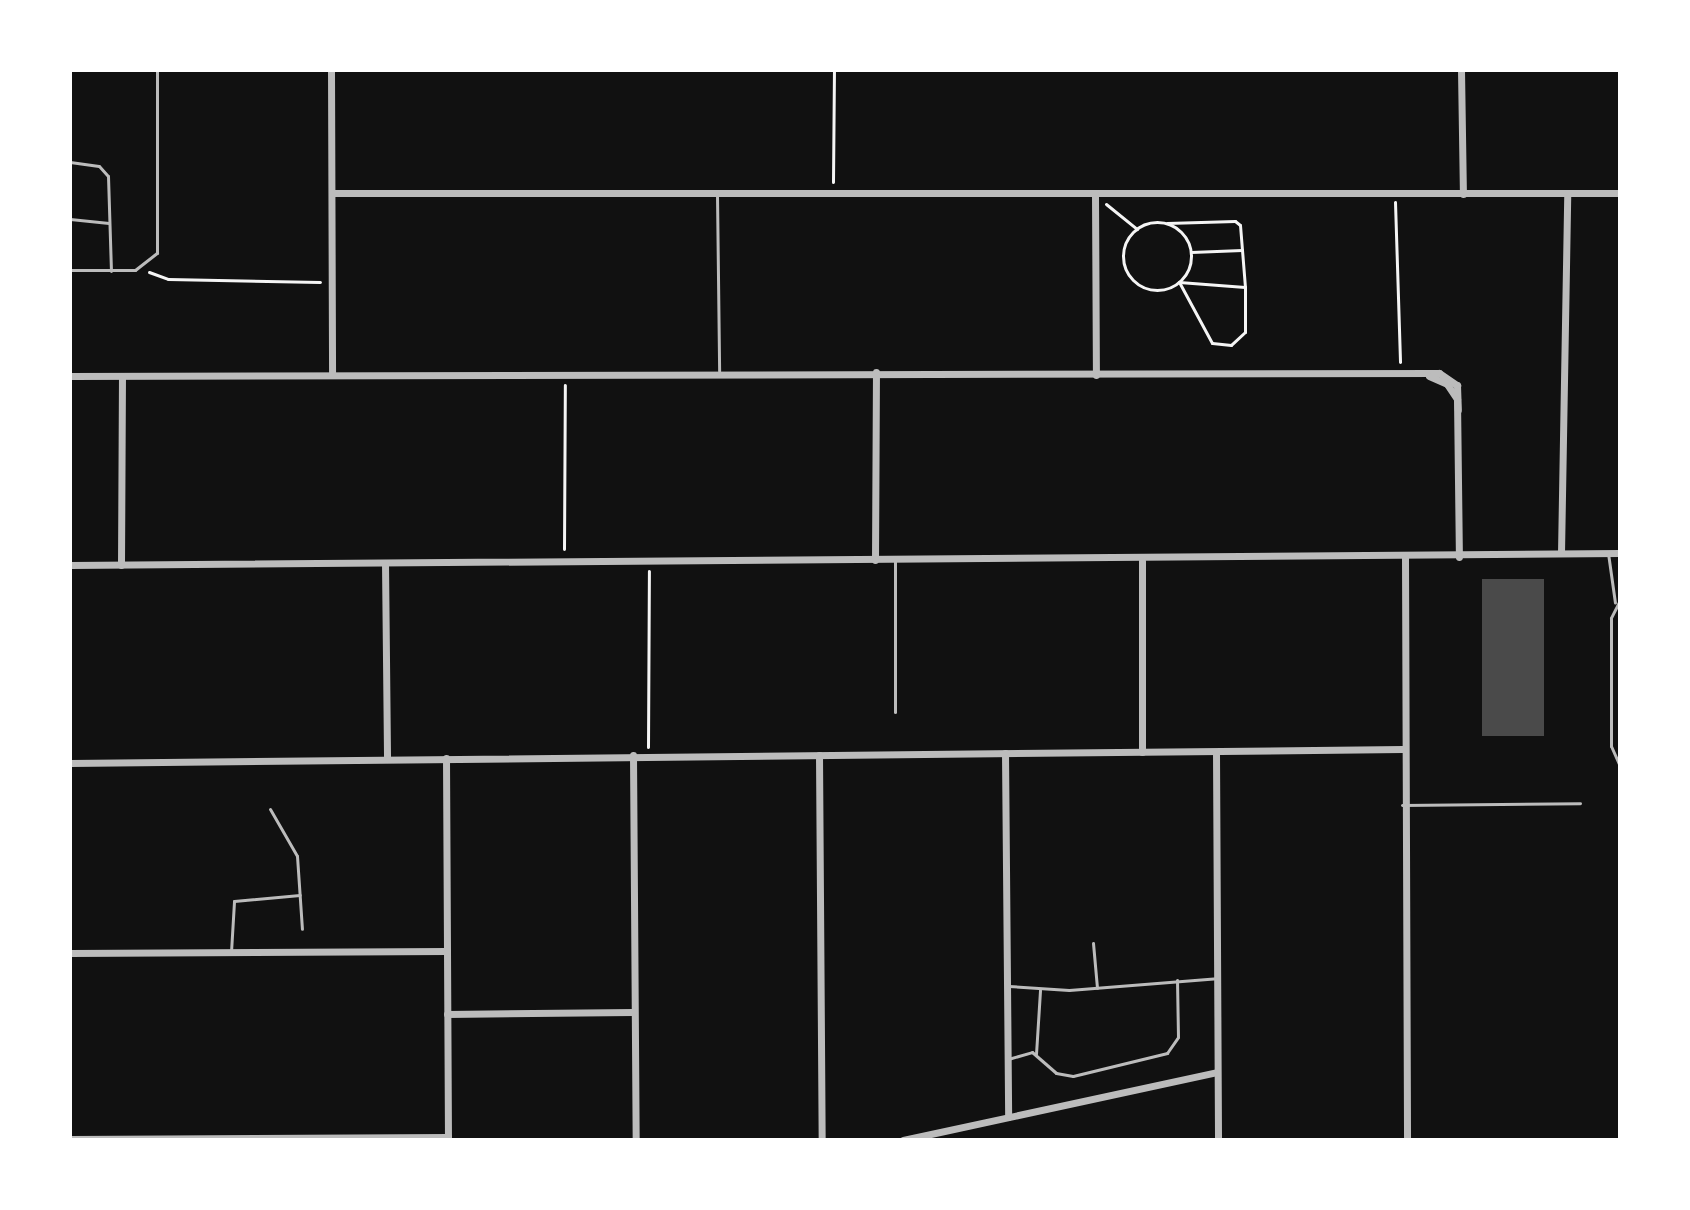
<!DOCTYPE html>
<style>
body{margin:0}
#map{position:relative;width:1690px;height:1210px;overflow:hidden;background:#111;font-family:Poppins,sans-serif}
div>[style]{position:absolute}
.building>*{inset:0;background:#4a4a4a;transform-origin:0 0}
.path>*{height:3px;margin:-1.5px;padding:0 1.5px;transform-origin:1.5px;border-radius:1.5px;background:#f5f5f5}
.path>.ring{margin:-1.5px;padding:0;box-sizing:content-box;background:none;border:3px solid #f5f5f5;border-radius:50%}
.service>*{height:3px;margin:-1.5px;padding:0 1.5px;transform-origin:1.5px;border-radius:1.5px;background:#bcbcbc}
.minor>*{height:7px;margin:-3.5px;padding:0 3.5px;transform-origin:3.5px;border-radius:3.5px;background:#bcbcbc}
span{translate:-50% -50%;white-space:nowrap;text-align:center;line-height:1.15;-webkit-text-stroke:8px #fff;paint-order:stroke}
.frame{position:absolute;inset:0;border:72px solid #fff;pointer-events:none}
</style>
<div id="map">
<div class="building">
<i style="left:1544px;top:579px;width:157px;height:62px;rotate:90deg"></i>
</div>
<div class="path">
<i style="left:833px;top:182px;width:112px;rotate:-89.5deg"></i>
<i style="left:1395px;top:202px;width:160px;rotate:88.2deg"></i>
<i style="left:1106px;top:204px;width:40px;rotate:39deg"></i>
<i class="ring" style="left:1123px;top:222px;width:65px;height:65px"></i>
<i style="left:1167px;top:223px;width:68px;rotate:-1.7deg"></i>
<i style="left:1235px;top:221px;width:6px;rotate:39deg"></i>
<i style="left:1240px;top:225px;width:62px;rotate:85.4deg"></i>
<i style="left:1245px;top:287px;width:45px;rotate:90deg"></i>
<i style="left:1245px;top:332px;width:19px;rotate:137deg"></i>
<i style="left:1231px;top:345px;width:19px;rotate:-174deg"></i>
<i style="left:1212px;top:343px;width:69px;rotate:-118.4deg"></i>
<i style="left:1179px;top:282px;width:66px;rotate:4.3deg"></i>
<i style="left:1191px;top:252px;width:51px;rotate:-2.2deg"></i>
<i style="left:149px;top:272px;width:20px;rotate:20deg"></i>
<i style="left:168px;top:279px;width:152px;rotate:1.1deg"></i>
<i style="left:564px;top:549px;width:164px;rotate:-89.7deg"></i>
<i style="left:648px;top:747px;width:176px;rotate:-89.7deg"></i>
</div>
<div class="service">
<i style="left:70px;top:162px;width:29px;rotate:8deg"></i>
<i style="left:99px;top:166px;width:13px;rotate:48deg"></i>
<i style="left:108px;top:176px;width:95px;rotate:88.2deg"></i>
<i style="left:717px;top:195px;width:176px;rotate:89.3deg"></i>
<i style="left:70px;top:219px;width:39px;rotate:6deg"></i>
<i style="left:70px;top:270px;width:65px"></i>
<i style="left:135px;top:270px;width:28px;rotate:-38deg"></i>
<i style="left:157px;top:253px;width:183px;rotate:-90deg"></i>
<i style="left:1608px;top:553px;width:50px;rotate:82deg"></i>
<i style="left:1620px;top:600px;width:20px;rotate:117deg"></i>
<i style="left:1611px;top:618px;width:128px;rotate:90deg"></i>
<i style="left:1611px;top:746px;width:22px;rotate:66deg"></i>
<i style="left:895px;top:712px;width:151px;rotate:-90deg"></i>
<i style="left:1402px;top:805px;width:178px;rotate:-0.6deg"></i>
<i style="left:270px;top:809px;width:54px;rotate:60.1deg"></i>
<i style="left:297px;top:856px;width:73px;rotate:86.1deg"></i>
<i style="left:1093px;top:943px;width:45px;rotate:84.9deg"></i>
<i style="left:231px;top:952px;width:51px;rotate:-86.6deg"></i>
<i style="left:234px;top:901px;width:66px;rotate:-5.2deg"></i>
<i style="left:1009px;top:986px;width:60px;rotate:3.8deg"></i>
<i style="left:1069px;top:990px;width:148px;rotate:-4.6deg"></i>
<i style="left:1036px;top:1054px;width:64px;rotate:-86.4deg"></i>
<i style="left:1008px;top:1059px;width:25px;rotate:-16deg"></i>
<i style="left:1032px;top:1052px;width:32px;rotate:41deg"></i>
<i style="left:1056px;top:1073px;width:17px;rotate:10deg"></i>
<i style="left:1073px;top:1076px;width:97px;rotate:-13.7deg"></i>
<i style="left:1167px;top:1053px;width:19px;rotate:-55deg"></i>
<i style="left:1178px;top:1037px;width:57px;rotate:-91deg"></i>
</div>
<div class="minor">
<i style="left:331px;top:70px;width:304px;rotate:89.8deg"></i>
<i style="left:1461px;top:70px;width:124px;rotate:89.1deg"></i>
<i style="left:332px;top:193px;width:1288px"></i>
<i style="left:1095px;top:195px;width:180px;rotate:89.7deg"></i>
<i style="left:70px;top:376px;width:1369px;rotate:-0.13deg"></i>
<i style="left:1439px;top:373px;width:22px;rotate:34deg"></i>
<i style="left:1457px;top:385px;width:25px;rotate:88deg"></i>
<i style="left:1429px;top:376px;width:20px;rotate:24deg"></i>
<i style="left:1447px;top:384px;width:18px;rotate:56deg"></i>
<i style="left:1457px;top:399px;width:158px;rotate:89.3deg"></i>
<i style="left:1561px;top:553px;width:359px;rotate:-89deg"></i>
<i style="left:1405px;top:558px;width:582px;rotate:89.8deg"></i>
<i style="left:875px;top:560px;width:188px;rotate:-89.7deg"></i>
<i style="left:385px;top:563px;width:196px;rotate:89.4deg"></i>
<i style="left:70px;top:565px;width:1550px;rotate:-0.44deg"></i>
<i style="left:121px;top:565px;width:189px;rotate:-89.7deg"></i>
<i style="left:1142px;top:752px;width:191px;rotate:-90deg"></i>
<i style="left:1216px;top:752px;width:388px;rotate:89.7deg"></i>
<i style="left:1005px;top:753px;width:364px;rotate:89.5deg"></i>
<i style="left:633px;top:755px;width:385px;rotate:89.6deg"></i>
<i style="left:819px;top:755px;width:385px;rotate:89.6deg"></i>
<i style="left:446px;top:758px;width:382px;rotate:89.7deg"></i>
<i style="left:70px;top:763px;width:1333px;rotate:-0.6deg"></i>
<i style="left:70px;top:953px;width:377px;rotate:-0.3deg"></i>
<i style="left:447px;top:1014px;width:186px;rotate:-0.6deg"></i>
<i style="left:70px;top:1139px;width:378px;rotate:-0.3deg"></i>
<i style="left:903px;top:1140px;width:321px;rotate:-12.2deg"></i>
</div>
<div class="frame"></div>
</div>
